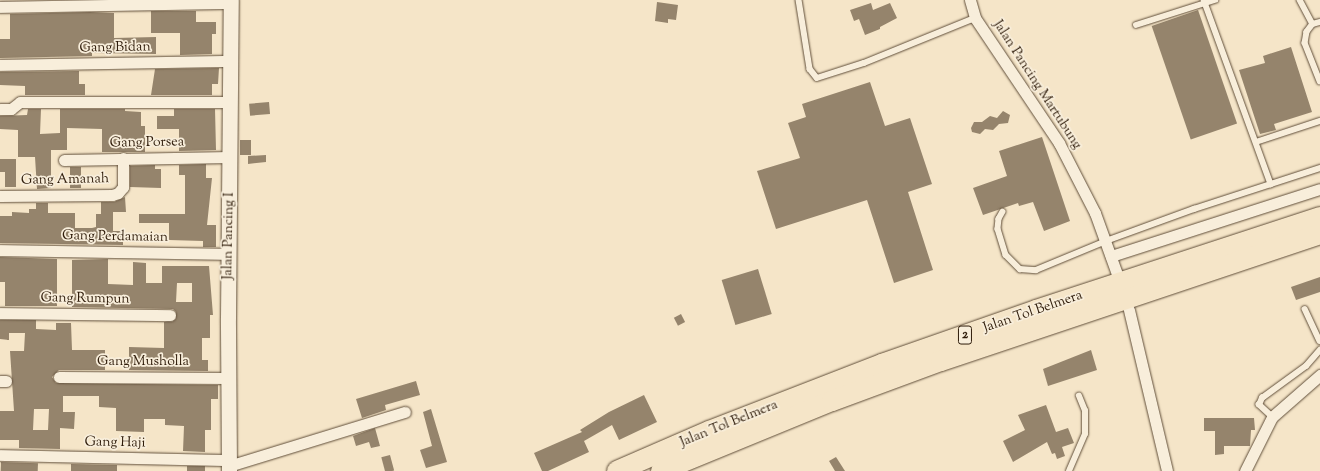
<!DOCTYPE html>
<style>
body{margin:0}
#map{position:relative;width:1320px;height:471px;overflow:hidden;background:#f5e5c8;font-family:"Sorts Mill Goudy",serif}
div>[style]{position:absolute}
.building>*{inset:0;background:#95846c;transform-origin:0 0}
.roads{filter:drop-shadow(0 0 1px #604e39) drop-shadow(0 0 1px #604e39)}
.service>*{height:5.5px;margin:-2.75px;padding:0 2.75px;transform-origin:2.75px;border-radius:2.75px;background:#f8eedb}
.minor>*{height:11px;margin:-5.5px;padding:0 5.5px;transform-origin:5.5px;border-radius:5.5px;background:#f8eedb}
.secondary>*{height:15px;margin:-7.5px;padding:0 7.5px;transform-origin:7.5px;border-radius:7.5px;background:#f8eedb}
.motorway>*{height:20px;margin:-10px;padding:0 10px;transform-origin:10px;border-radius:10px;background:#f5e5c8}
span{translate:-50% -50%;white-space:nowrap;text-align:center;line-height:1.15;-webkit-text-stroke:3.5px #f8eedb;paint-order:stroke}
.shield-label span{padding:1px 3px;background:#f8eedb;border:1px solid;border-radius:3px;-webkit-text-stroke-width:0}
.shield-label{font-size:13px;color:#2e1b09;font-weight:700}
.street-label{font-size:14px;color:#2e1b09}
</style>
<div id="map">
<div class="building">
<i style="clip-path:polygon(657px 2px,678px 5px,676px 20px,668px 19px,668px 23px,655px 21px)"></i>
<i style="clip-path:polygon(871px 3px,873px 10px,890px 3px,897px 18px,880px 27px,880px 29px,865px 35px,859px 19px,854px 21px,850px 10px)"></i>
<i style="left:1198px;top:10px;width:120px;height:49px;rotate:71deg"></i>
<i style="clip-path:polygon(151px 11px,196px 11px,196px 22px,216px 22px,216px 34px,212px 34px,212px 54px,180px 55px,180px 33px,151px 33px)"></i>
<i style="clip-path:polygon(90px 12px,114px 13px,114px 38px,156px 37px,156px 54px,92px 53px,92px 56px,0 58px,0 39px,10px 39px,10px 14px)"></i>
<i style="clip-path:polygon(1291px 47px,1312px 112px,1274px 124px,1276px 130px,1260px 134px,1239px 70px,1265px 63px,1263px 56px)"></i>
<i style="clip-path:polygon(219px 68px,218px 84px,212px 84px,212px 95px,151px 95px,155px 69px)"></i>
<i style="clip-path:polygon(79px 71px,79px 84px,85px 84px,85px 95px,25px 95px,25px 86px,0 85px,0 72px)"></i>
<i style="clip-path:polygon(870px 82px,885px 126px,910px 118px,932px 184px,908px 192px,933px 270px,894px 283px,867px 200px,776px 229px,757px 171px,800px 158px,788px 123px,806px 117px,802px 104px)"></i>
<i style="left:269px;top:102px;width:12px;height:20px;rotate:85deg"></i>
<i style="clip-path:polygon(28px 109px,41px 109px,40px 134px,60px 133px,60px 109px,125px 109px,125px 111px,141px 112px,141px 126px,145px 126px,145px 152px,102px 152px,102px 129px,67px 128px,67px 150px,51px 150px,51px 188px,37px 189px,35px 157px,18px 157px,18px 130px,0 129px,0 116px,27px 115px)"></i>
<i style="clip-path:polygon(174px 109px,215px 109px,216px 150px,179px 151px,179px 129px,157px 129px,157px 116px,174px 116px)"></i>
<i style="clip-path:polygon(1003px 111px,1010px 115px,1008px 123px,999px 124px,993px 130px,985px 129px,980px 134px,972px 132px,971px 128px,974px 122px,982px 122px,990px 116px,997px 118px)"></i>
<i style="clip-path:polygon(1042px 137px,1070px 221px,1044px 231px,1033px 202px,1019px 206px,1018px 203px,983px 215px,973px 188px,1007px 176px,999px 151px)"></i>
<i style="left:240px;top:140px;width:11px;height:15px"></i>
<i style="clip-path:polygon(266px 155px,266px 162px,248px 164px,248px 156px)"></i>
<i style="clip-path:polygon(0 159px,16px 159px,16px 187px,5px 187px,5px 172px,0 172px)"></i>
<i style="clip-path:polygon(206px 164px,206px 178px,212px 178px,207px 225px,216px 225px,216px 247px,203px 247px,203px 241px,169px 240px,169px 223px,139px 223px,139px 214px,185px 214px,185px 175px,179px 175px,179px 165px)"></i>
<i style="clip-path:polygon(155px 165px,155px 169px,161px 169px,161px 188px,130px 187px,130px 166px)"></i>
<i style="left:70px;top:167px;width:11px;height:21px"></i>
<i style="clip-path:polygon(125px 197px,126px 212px,113px 212px,113px 231px,123px 231px,123px 245px,0 243px,0 216px,12px 216px,12px 212px,29px 213px,29px 209px,36px 209px,36px 203px,48px 203px,48px 213px,75px 213px,75px 228px,92px 228px,96px 227px,96px 214px,101px 214px,101px 202px,114px 202px)"></i>
<i style="clip-path:polygon(0 257px,57px 259px,57px 306px,5px 306px,5px 282px,0 282px)"></i>
<i style="clip-path:polygon(evenodd,108px 259px,108px 284px,133px 285px,133px 262px,146px 263px,146px 283px,162px 283px,162px 266px,209px 266px,213px 315px,210px 315px,210px 338px,202px 338px,202px 360px,208px 360px,208px 371px,129px 370px,129px 347px,164px 348px,164px 322px,176px 319px,176px 312px,173px 309px,72px 307px,72px 260px,108px 259px,177px 283px,192px 283px,192px 302px,176px 302px,177px 283px)"></i>
<i style="left:758px;top:269px;width:47px;height:38px;rotate:73deg"></i>
<i style="clip-path:polygon(1320px 277px,1320px 292px,1296px 300px,1291px 287px)"></i>
<i style="left:681px;top:314px;width:9px;height:8px;rotate:63deg"></i>
<i style="clip-path:polygon(evenodd,0 320px,36px 320px,36px 329px,56px 330px,56px 323px,71px 323px,72px 350px,105px 350px,105px 370px,59px 370px,52px 377px,56px 383px,218px 385px,218px 399px,211px 399px,211px 430px,205px 430px,205px 452px,183px 451px,184px 426px,165px 425px,165px 419px,144px 419px,144px 432px,116px 431px,116px 408px,99px 407px,99px 396px,63px 396px,63px 412px,75px 412px,74px 429px,60px 428px,60px 449px,19px 448px,19px 440px,0 440px,0 411px,14px 411px,10px 351px,24px 351px,25px 333px,9px 333px,9px 340px,0 339px,0 320px,34px 409px,49px 409px,48px 430px,33px 430px,34px 409px)"></i>
<i style="clip-path:polygon(1091px 350px,1097px 370px,1048px 386px,1043px 369px)"></i>
<i style="clip-path:polygon(416px 381px,420px 395px,385px 405px,386px 410px,362px 418px,356px 399px)"></i>
<i style="clip-path:polygon(644px 395px,657px 422px,619px 440px,612px 425px,584px 441px,589px 452px,548px 471px,542px 471px,534px 453px,582px 432px,580px 430px,609px 412px)"></i>
<i style="clip-path:polygon(1046px 405px,1056px 432px,1068px 428px,1074px 443px,1062px 447px,1065px 456px,1057px 459px,1055px 453px,1052px 454px,1047px 442px,1013px 462px,1003px 441px,1025px 430px,1018px 415px)"></i>
<i style="clip-path:polygon(431px 409px,447px 462px,426px 468px,420px 450px,432px 446px,423px 412px)"></i>
<i style="clip-path:polygon(1204px 418px,1254px 418px,1255px 430px,1251px 430px,1250px 446px,1224px 446px,1224px 454px,1215px 455px,1215px 431px,1204px 431px)"></i>
<i style="clip-path:polygon(375px 428px,380px 446px,371px 448px,369px 442px,356px 446px,353px 436px)"></i>
<i style="left:390px;top:455px;width:16px;height:9px;rotate:75deg"></i>
<i style="clip-path:polygon(836px 457px,845px 471px,835px 471px,829px 461px)"></i>
<i style="left:1px;top:462px;width:37px;height:9px;rotate:2deg"></i>
<i style="clip-path:polygon(71px 464px,117px 465px,117px 471px,71px 471px)"></i>
<i style="left:187px;top:466px;width:18px;height:5px"></i>
</div>
<div class="roads">
<div class="service">
<i style="left:799px;top:0;width:70px;rotate:80.9deg"></i>
<i style="left:810px;top:69px;width:11px;rotate:52deg"></i>
<i style="left:817px;top:78px;width:49px;rotate:-17.7deg"></i>
<i style="left:864px;top:63px;width:120px;rotate:-22.1deg"></i>
<i style="left:1204px;top:0;width:196px;rotate:70deg"></i>
<i style="left:1300px;top:0;width:27px;rotate:62deg"></i>
<i style="left:1313px;top:24px;width:7px;rotate:-16deg"></i>
<i style="left:1313px;top:24px;width:10px;rotate:127deg"></i>
<i style="left:1307px;top:32px;width:11px;rotate:100deg"></i>
<i style="left:1305px;top:43px;width:41px;rotate:68.5deg"></i>
<i style="left:1136px;top:25px;width:83px;rotate:-17.6deg"></i>
<i style="left:1256px;top:142px;width:67px;rotate:-18.2deg"></i>
<i style="left:1003px;top:212px;width:8px;rotate:120deg"></i>
<i style="left:999px;top:219px;width:10px;rotate:96deg"></i>
<i style="left:998px;top:229px;width:27px;rotate:73deg"></i>
<i style="left:1006px;top:255px;width:20px;rotate:45deg"></i>
<i style="left:1020px;top:269px;width:16px;rotate:4deg"></i>
<i style="left:1036px;top:270px;width:76px;rotate:-22.5deg"></i>
<i style="left:1106px;top:241px;width:94px;rotate:-20deg"></i>
<i style="left:1194px;top:209px;width:133px;rotate:-18deg"></i>
<i style="left:1305px;top:309px;width:35px;rotate:65deg"></i>
<i style="left:1272px;top:417px;width:18px;rotate:-137deg"></i>
<i style="left:1259px;top:405px;width:8px;rotate:-67deg"></i>
<i style="left:1262px;top:398px;width:54px;rotate:-36deg"></i>
<i style="left:1306px;top:366px;width:21px;rotate:-49deg"></i>
<i style="left:1069px;top:471px;width:40px;rotate:-66.6deg"></i>
<i style="left:1085px;top:434px;width:23px;rotate:-90deg"></i>
<i style="left:1085px;top:411px;width:16px;rotate:-112deg"></i>
</div>
<div class="minor">
<i style="left:970px;top:0;width:19px;rotate:74deg"></i>
<i style="left:975px;top:18px;width:151px;rotate:56.1deg"></i>
<i style="left:1059px;top:143px;width:79px;rotate:62.8deg"></i>
<i style="left:1095px;top:213px;width:65px;rotate:70.2deg"></i>
<i style="left:0;top:7px;width:231px;rotate:-1deg"></i>
<i style="left:0;top:65px;width:231px;rotate:-1deg"></i>
<i style="left:0;top:109px;width:11px"></i>
<i style="left:11px;top:109px;width:11px;rotate:-38deg"></i>
<i style="left:20px;top:102px;width:211px"></i>
<i style="left:64px;top:160px;width:166px;rotate:-1deg"></i>
<i style="left:0;top:196px;width:112px;rotate:-0.5deg"></i>
<i style="left:112px;top:195px;width:6px;rotate:-18deg"></i>
<i style="left:118px;top:193px;width:8px;rotate:-50deg"></i>
<i style="left:123px;top:187px;width:29px;rotate:-90deg"></i>
<i style="left:0;top:250px;width:229px;rotate:1deg"></i>
<i style="left:1111px;top:256px;width:219px;rotate:-17.8deg"></i>
<i style="left:1129px;top:310px;width:165px;rotate:76.7deg"></i>
<i style="left:0;top:313px;width:170px;rotate:0.7deg"></i>
<i style="left:59px;top:377px;width:169px;rotate:0.3deg"></i>
<i style="left:0;top:381px;width:6px"></i>
<i style="left:0;top:455px;width:229px;rotate:1.3deg"></i>
<i style="left:229px;top:466px;width:184px;rotate:-17.1deg"></i>
<i style="left:1245px;top:471px;width:60px;rotate:-63.4deg"></i>
<i style="left:1272px;top:417px;width:64px;rotate:-41.2deg"></i>
</div>
<div class="secondary">
<i style="left:229px;top:471px;width:153px;rotate:-90.4deg"></i>
<i style="left:228px;top:318px;width:318px;rotate:-89.5deg"></i>
</div>
<div class="motorway">
<i style="left:617px;top:471px;width:100px;rotate:-23.5deg"></i>
<i style="left:709px;top:431px;width:186px;rotate:-21.2deg"></i>
<i style="left:882px;top:364px;width:163px;rotate:-19.3deg"></i>
<i style="left:1036px;top:310px;width:299px;rotate:-18.1deg"></i>
<i style="left:661px;top:471px;width:185px;rotate:-22.3deg"></i>
<i style="left:832px;top:401px;width:116px;rotate:-20.2deg"></i>
<i style="left:941px;top:361px;width:400px;rotate:-18.5deg"></i>
</div>
</div>
<div class="shield-label">
<span style="left:965px;top:335px">2</span>
</div>
<div class="street-label">
<span style="left:115px;top:48px;rotate:-1deg">Gang Bidan</span>
<span style="left:1037px;top:85px;rotate:57deg">Jalan Pancing Martubung</span>
<span style="left:147px;top:143px;rotate:-1deg">Gang Porsea</span>
<span style="left:65px;top:180px;rotate:-1deg">Gang Amanah</span>
<span style="left:229px;top:236px;rotate:-89deg">Jalan Pancing I</span>
<span style="left:115px;top:237px;rotate:1deg">Gang Perdamaian</span>
<span style="left:85px;top:299px;rotate:1deg">Gang Rumpun</span>
<span style="left:1033px;top:312px;rotate:-19deg">Jalan Tol Belmera</span>
<span style="left:143px;top:362px">Gang Musholla</span>
<span style="left:729px;top:424px;rotate:-22deg">Jalan Tol Belmera</span>
<span style="left:115px;top:443px;rotate:1deg">Gang Haji</span>
</div>
</div>
